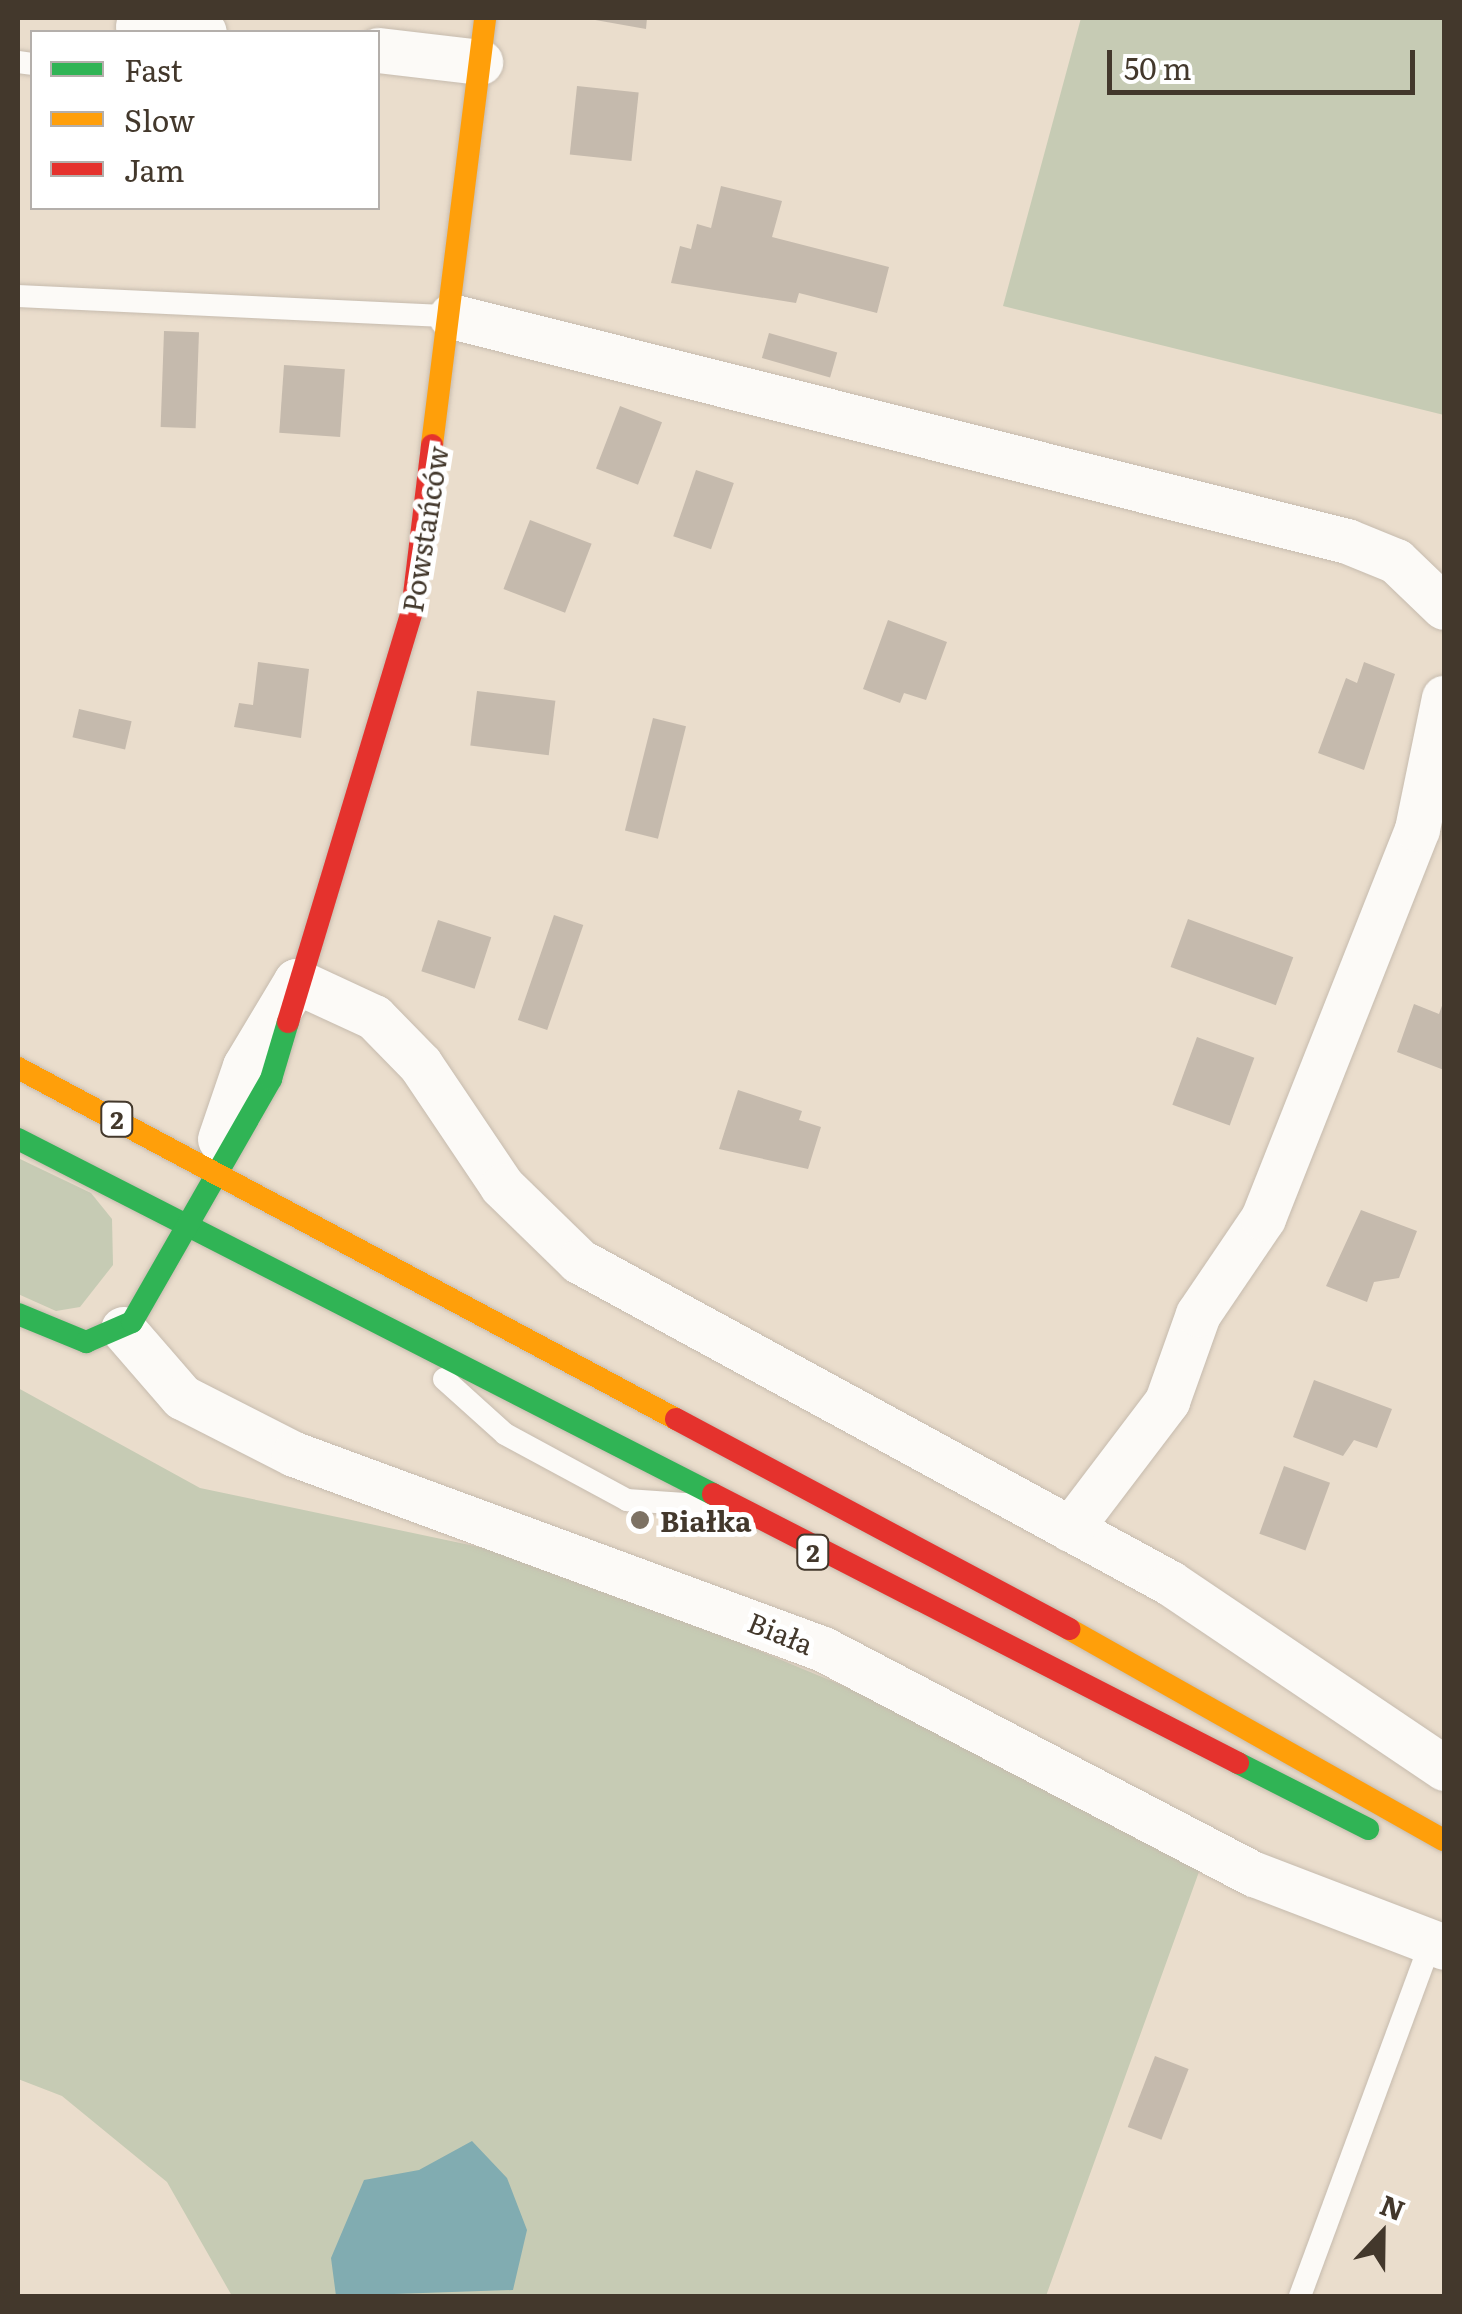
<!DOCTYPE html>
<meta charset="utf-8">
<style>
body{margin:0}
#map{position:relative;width:1462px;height:2314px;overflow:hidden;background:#eaddcc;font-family:Literata,serif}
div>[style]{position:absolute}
.green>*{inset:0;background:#c6cbb4}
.water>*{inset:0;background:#81acb1}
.building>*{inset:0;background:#c5baad;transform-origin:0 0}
.roads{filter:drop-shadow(0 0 2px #c6bbae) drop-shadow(0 0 2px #c6bbae)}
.lane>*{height:22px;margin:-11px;padding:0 11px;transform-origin:11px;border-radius:11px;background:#fcfaf7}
.street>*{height:45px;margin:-22.5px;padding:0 22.5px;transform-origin:22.5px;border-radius:22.5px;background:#fcfaf7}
.fast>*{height:22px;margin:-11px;padding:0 11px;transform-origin:11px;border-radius:11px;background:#30b455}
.slow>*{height:22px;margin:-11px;padding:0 11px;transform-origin:11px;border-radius:11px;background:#ff9f0a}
.jam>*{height:22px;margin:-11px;padding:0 11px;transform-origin:11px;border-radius:11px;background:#e5322d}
.dots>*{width:28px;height:28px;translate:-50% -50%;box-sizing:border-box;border:5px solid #fff;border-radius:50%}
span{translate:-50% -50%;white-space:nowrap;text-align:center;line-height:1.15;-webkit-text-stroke:10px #fff;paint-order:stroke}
.shield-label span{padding:2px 8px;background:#fff;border:2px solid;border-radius:8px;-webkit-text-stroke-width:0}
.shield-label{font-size:25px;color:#43382c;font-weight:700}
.street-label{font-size:28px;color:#43382c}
.poi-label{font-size:28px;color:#43382c;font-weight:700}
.left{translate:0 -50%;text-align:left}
.frame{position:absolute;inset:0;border:20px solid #43382c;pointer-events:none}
.legend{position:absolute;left:30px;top:30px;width:350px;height:180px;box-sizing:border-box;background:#fff;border:2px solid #b4afab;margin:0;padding:12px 18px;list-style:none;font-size:30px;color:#43382c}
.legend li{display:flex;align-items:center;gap:20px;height:50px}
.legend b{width:50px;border:2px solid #b4afab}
.north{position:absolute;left:1332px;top:2184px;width:100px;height:100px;-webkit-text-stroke:8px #fff;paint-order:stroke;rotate:22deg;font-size:28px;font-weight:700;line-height:40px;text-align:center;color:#43382c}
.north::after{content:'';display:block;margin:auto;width:35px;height:45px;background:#43382c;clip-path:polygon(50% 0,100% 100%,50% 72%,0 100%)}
.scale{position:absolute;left:1107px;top:50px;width:308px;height:45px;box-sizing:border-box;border:5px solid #43382c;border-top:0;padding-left:12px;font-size:30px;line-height:35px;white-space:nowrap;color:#43382c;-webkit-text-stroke:8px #fff;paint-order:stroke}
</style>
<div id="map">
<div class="green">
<i style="clip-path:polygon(1081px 18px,1444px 18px,1444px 415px,1003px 306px)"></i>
<i style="clip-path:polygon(18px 1158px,91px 1193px,112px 1219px,113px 1265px,80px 1307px,56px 1311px,18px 1294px)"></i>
<i style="clip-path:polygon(18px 1388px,200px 1488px,517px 1555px,589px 1580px,868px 1696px,1200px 1869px,1046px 2296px,232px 2296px,167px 2182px,62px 2096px,18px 2079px)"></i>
</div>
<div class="water">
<i style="clip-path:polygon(472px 2141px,507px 2178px,527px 2230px,513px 2290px,336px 2296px,331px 2258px,364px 2180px,419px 2170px)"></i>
</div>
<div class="building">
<i style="clip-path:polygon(584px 18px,647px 18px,646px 29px)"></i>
<i style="left:577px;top:86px;width:62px;height:69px;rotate:6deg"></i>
<i style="clip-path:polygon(721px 186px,782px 201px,772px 237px,889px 267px,877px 313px,799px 293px,796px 303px,671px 283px,680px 246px,691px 249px,697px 224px,711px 228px)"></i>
<i style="left:164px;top:331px;width:35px;height:96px;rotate:2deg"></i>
<i style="left:769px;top:333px;width:71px;height:26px;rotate:16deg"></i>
<i style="left:284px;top:365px;width:61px;height:68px;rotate:4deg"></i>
<i style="left:620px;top:406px;width:45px;height:67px;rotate:21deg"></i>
<i style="left:696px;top:470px;width:40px;height:70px;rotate:19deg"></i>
<i style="left:530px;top:520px;width:66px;height:74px;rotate:21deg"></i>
<i style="clip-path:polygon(888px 620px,947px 642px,926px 700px,904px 693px,900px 703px,863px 689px)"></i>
<i style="clip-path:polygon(258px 662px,309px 669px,301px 738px,234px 727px,239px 703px,253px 705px)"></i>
<i style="clip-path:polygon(1364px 662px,1395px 674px,1364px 770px,1318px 753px,1346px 678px,1357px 683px)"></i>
<i style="left:477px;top:691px;width:79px;height:55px;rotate:7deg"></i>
<i style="left:79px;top:709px;width:54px;height:29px;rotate:13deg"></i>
<i style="left:653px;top:718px;width:34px;height:116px;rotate:14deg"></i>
<i style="left:554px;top:915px;width:31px;height:111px;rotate:19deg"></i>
<i style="left:1188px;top:919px;width:112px;height:51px;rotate:20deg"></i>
<i style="left:438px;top:920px;width:56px;height:54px;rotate:18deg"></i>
<i style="clip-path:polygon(1444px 1000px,1444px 1070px,1397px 1052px,1414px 1004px,1439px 1014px)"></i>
<i style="left:1197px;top:1037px;width:61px;height:72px;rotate:20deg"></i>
<i style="clip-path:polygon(738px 1090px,802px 1111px,799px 1120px,821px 1127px,808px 1169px,719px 1149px)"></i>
<i style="clip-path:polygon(1361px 1210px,1417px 1231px,1399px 1278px,1374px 1282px,1367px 1302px,1326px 1286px)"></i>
<i style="clip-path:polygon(1314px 1380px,1392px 1409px,1377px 1448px,1354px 1440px,1343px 1456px,1293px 1437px)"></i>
<i style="left:1284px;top:1466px;width:49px;height:72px;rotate:20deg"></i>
<i style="left:1155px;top:2056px;width:36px;height:76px;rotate:21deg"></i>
</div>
<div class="roads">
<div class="lane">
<i style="left:18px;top:62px;width:14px;rotate:8deg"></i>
<i style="left:18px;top:296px;width:431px;rotate:2.7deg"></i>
<i style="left:444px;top:1379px;width:82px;rotate:42deg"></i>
<i style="left:505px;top:1434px;width:139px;rotate:28.4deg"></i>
<i style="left:627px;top:1500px;width:72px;rotate:4deg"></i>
<i style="left:1300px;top:2296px;width:378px;rotate:-69.7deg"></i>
</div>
<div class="street">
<i style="left:138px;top:26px;width:66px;rotate:5.2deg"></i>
<i style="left:378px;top:50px;width:103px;rotate:6.7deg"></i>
<i style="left:451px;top:316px;width:924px;rotate:14.1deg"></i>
<i style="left:1347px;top:541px;width:53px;rotate:22.2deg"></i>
<i style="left:1396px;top:561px;width:66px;rotate:43.8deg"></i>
<i style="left:220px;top:1139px;width:77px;rotate:-71.1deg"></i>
<i style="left:245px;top:1066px;width:99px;rotate:-59deg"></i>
<i style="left:296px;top:981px;width:86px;rotate:24.8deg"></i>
<i style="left:374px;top:1017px;width:66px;rotate:45.6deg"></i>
<i style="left:420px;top:1064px;width:147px;rotate:56.1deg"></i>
<i style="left:502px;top:1186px;width:107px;rotate:44.2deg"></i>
<i style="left:579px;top:1261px;width:673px;rotate:28.58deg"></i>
<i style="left:1170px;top:1583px;width:331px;rotate:34deg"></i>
<i style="left:123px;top:1329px;width:90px;rotate:49.1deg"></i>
<i style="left:182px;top:1397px;width:126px;rotate:27deg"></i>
<i style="left:294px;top:1454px;width:564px;rotate:20.23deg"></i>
<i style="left:823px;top:1649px;width:486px;rotate:27.6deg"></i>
<i style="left:1254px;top:1874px;width:204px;rotate:21deg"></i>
<i style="left:1070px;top:1529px;width:161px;rotate:-52.8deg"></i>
<i style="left:1167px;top:1401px;width:92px;rotate:-70.4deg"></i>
<i style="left:1198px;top:1314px;width:116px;rotate:-55.9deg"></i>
<i style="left:1263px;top:1218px;width:418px;rotate:-68.4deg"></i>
<i style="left:1417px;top:829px;width:134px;rotate:-78.4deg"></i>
</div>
<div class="fast">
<i style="left:18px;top:1139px;width:780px;rotate:27.06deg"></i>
<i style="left:18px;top:1314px;width:74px;rotate:22.4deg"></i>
<i style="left:86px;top:1342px;width:50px;rotate:-23.5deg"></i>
<i style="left:132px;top:1322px;width:280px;rotate:-60.2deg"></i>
<i style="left:271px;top:1079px;width:59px;rotate:-73.4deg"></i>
<i style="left:1238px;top:1763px;width:146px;rotate:26.9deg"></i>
</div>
<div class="slow">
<i style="left:432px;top:445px;width:430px;rotate:-82.9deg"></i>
<i style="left:18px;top:1068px;width:746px;rotate:28.08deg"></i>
<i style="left:1069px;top:1629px;width:430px;rotate:29.4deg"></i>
</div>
<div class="jam">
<i style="left:288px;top:1022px;width:429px;rotate:-73.2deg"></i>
<i style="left:412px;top:611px;width:167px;rotate:-83.1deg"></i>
<i style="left:676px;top:1419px;width:446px;rotate:28.1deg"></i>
<i style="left:713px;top:1494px;width:590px;rotate:27.13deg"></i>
</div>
</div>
<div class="dots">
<i style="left:640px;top:1520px;background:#7d7264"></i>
</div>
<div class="shield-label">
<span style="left:117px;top:1119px">2</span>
<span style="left:813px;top:1552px">2</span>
</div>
<div class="street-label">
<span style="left:424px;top:529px;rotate:-81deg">Powstańców</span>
<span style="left:781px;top:1632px;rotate:22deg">Biała</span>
</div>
<div class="poi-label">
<span class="left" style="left:660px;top:1520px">Białka</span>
</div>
<div class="frame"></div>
<ul class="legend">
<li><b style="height:12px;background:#30b455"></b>Fast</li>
<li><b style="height:12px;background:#ff9f0a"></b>Slow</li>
<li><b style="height:12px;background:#e5322d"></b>Jam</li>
</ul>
<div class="north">N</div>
<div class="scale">50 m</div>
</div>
